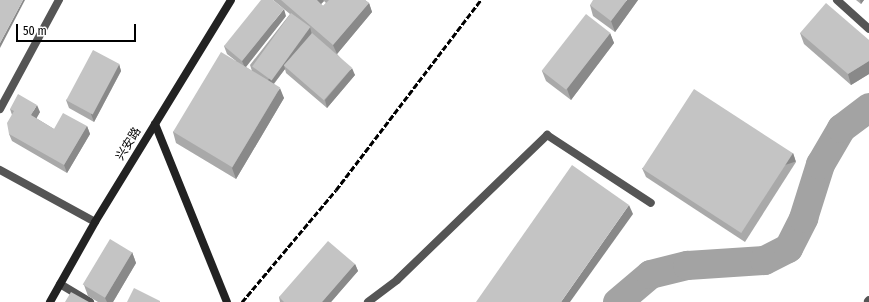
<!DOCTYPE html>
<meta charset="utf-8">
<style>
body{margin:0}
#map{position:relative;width:869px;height:302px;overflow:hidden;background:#fff;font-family:"Fira Sans Condensed","Noto Sans SC",sans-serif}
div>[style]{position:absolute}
.river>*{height:29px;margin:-14.5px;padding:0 14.5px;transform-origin:14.5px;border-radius:14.5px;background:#a3a3a3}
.lane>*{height:8px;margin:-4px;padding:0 4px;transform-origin:4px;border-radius:4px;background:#555}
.street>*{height:8px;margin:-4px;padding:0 4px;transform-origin:4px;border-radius:4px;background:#555}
.secondary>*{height:8px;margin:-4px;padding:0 4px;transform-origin:4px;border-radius:4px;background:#222}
.rail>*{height:3px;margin-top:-1.5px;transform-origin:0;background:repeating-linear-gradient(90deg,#000 0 6px,transparent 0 8px)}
.wall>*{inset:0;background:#a9a9a9}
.shaded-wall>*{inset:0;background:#898989;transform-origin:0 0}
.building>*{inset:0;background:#c4c4c4;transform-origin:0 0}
span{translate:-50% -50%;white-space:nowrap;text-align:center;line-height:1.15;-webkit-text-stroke:3.5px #fff;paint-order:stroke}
.street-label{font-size:12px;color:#000}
.scale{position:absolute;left:16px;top:24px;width:120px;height:18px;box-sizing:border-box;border:2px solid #000;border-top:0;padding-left:5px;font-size:12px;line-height:14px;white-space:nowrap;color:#000;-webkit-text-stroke:3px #fff;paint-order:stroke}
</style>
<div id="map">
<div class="river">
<i style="left:617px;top:302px;width:43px;rotate:-40.3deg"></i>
<i style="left:650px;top:274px;width:38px;rotate:-14deg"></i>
<i style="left:687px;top:265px;width:77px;rotate:-3.7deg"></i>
<i style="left:764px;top:260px;width:27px;rotate:-27deg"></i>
<i style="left:788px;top:248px;width:34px;rotate:-63deg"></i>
<i style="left:803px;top:218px;width:57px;rotate:-72.5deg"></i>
<i style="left:820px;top:164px;width:42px;rotate:-59.7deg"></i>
<i style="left:841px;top:128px;width:35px;rotate:-37deg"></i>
</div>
<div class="lane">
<i style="left:60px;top:284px;width:35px;rotate:31deg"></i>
</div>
<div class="street">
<i style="left:837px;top:0;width:43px;rotate:42.2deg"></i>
<i style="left:0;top:109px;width:124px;rotate:-61.6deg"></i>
<i style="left:0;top:170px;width:108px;rotate:28.7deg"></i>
<i style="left:868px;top:301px;width:1px;rotate:-45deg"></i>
<i style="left:368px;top:302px;width:36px;rotate:-37deg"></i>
<i style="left:397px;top:280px;width:209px;rotate:-44deg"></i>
<i style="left:547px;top:135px;width:124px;rotate:33.2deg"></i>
</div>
<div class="secondary">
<i style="left:155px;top:124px;width:192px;rotate:68deg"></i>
<i style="left:50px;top:302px;width:92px;rotate:-60.6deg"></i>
<i style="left:95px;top:222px;width:260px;rotate:-58.5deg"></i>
</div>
<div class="rail">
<i style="left:242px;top:302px;width:146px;rotate:-50deg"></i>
<i style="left:336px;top:190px;width:239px;rotate:-52.7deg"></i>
</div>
<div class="wall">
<i style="clip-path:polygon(evenodd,273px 0,365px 0,369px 3px,372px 12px,337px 54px,355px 75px,327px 108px,286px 73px,285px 69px,274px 84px,284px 98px,236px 179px,176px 143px,173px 132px,236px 61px,227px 54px,224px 46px,286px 16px,246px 67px,252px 71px,250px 65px,290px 14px,273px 0,324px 1px,326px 3px,323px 6px,321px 4px,324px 1px)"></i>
<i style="clip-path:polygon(638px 0,615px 32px,593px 16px,590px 5px)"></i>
<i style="clip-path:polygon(856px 0,864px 0,861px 4px)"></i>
<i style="clip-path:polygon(610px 33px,614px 43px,571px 100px,546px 81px,542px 71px)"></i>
<i style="clip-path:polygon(800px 33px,869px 40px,869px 74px,851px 85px,804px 44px)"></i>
<i style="clip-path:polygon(119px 64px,121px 71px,94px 122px,69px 108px,66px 100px)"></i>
<i style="clip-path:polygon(10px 109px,40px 112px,36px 118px,54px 129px,87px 126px,90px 134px,67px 173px,12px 141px,9px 134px,12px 115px)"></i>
<i style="clip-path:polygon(793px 153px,796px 162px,745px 242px,646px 177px,642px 168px)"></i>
<i style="clip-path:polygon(132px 252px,136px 263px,113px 302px,98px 302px,88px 296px,84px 285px)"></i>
<i style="clip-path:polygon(355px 264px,358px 271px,331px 302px,280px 302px,279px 297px)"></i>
</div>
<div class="shaded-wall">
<i style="clip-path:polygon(23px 0,25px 0,0 48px,0 43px)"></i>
<i style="clip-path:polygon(316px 0,323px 0,324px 1px,318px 7px)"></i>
<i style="clip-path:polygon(627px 0,638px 0,615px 32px,611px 21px)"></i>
<i style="clip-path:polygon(860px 0,864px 0,861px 4px)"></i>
<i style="clip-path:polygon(369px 3px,372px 12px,337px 54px,333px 45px)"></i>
<i style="clip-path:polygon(284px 9px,286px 16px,245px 68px,242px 61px)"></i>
<i style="clip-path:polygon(310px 27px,312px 35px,284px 65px,285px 69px,271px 87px,268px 80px)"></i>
<i style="clip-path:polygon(610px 33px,614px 43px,571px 100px,567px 89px)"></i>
<i style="clip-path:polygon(869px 61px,869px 74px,851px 85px,848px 74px)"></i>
<i style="clip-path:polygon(119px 64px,121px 71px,94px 122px,91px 114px)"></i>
<i style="clip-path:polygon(352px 68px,355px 75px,327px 108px,325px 100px)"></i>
<i style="clip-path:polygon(280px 88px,284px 98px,236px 179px,232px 168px)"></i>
<i style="clip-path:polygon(37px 105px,40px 112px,34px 123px,31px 115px)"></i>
<i style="clip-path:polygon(87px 126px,90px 134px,67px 173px,64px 165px)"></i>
<i style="left:793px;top:153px;width:9px;height:95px;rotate:72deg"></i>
<i style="clip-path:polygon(629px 205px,633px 214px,570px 302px,561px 302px)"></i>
<i style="clip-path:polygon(132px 252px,136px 263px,113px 302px,107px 302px,105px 298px)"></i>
<i style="clip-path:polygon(355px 264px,358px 271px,331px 302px,322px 302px)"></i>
</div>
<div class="building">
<i style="clip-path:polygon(0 0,23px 0,0 43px)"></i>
<i style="clip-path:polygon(261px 0,273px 0,284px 9px,242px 61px,224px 46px)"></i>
<i style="clip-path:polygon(281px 0,317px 0,323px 6px,329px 0,365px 0,369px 3px,333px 45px)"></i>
<i style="clip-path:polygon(593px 0,627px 0,611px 21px,590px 5px)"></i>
<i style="clip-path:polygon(826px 3px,869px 40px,869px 61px,848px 74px,800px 33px)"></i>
<i style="left:291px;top:13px;width:24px;height:66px;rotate:36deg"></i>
<i style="left:586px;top:14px;width:31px;height:72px;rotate:38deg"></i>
<i style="left:312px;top:33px;width:53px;height:43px;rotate:41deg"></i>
<i style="left:93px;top:50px;width:30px;height:57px;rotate:28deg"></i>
<i style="left:221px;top:52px;width:69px;height:93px;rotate:31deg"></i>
<i style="left:694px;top:89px;width:118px;height:95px;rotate:33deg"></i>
<i style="clip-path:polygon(18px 94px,37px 105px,31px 115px,54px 129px,63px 113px,87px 126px,64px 165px,9px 134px,7px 123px,14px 111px,10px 109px)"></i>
<i style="clip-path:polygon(572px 165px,629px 205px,561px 302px,476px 302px)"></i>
<i style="left:110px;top:239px;width:26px;height:53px;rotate:31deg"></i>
<i style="clip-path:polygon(328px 241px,355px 264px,322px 302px,284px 302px,279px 297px)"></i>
<i style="clip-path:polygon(134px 288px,160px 301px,160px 302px,127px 302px)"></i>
<i style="clip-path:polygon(71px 292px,89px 302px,65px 302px)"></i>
</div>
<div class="street-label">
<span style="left:129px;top:144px;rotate:-58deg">兴安路</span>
</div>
<div class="scale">50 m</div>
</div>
